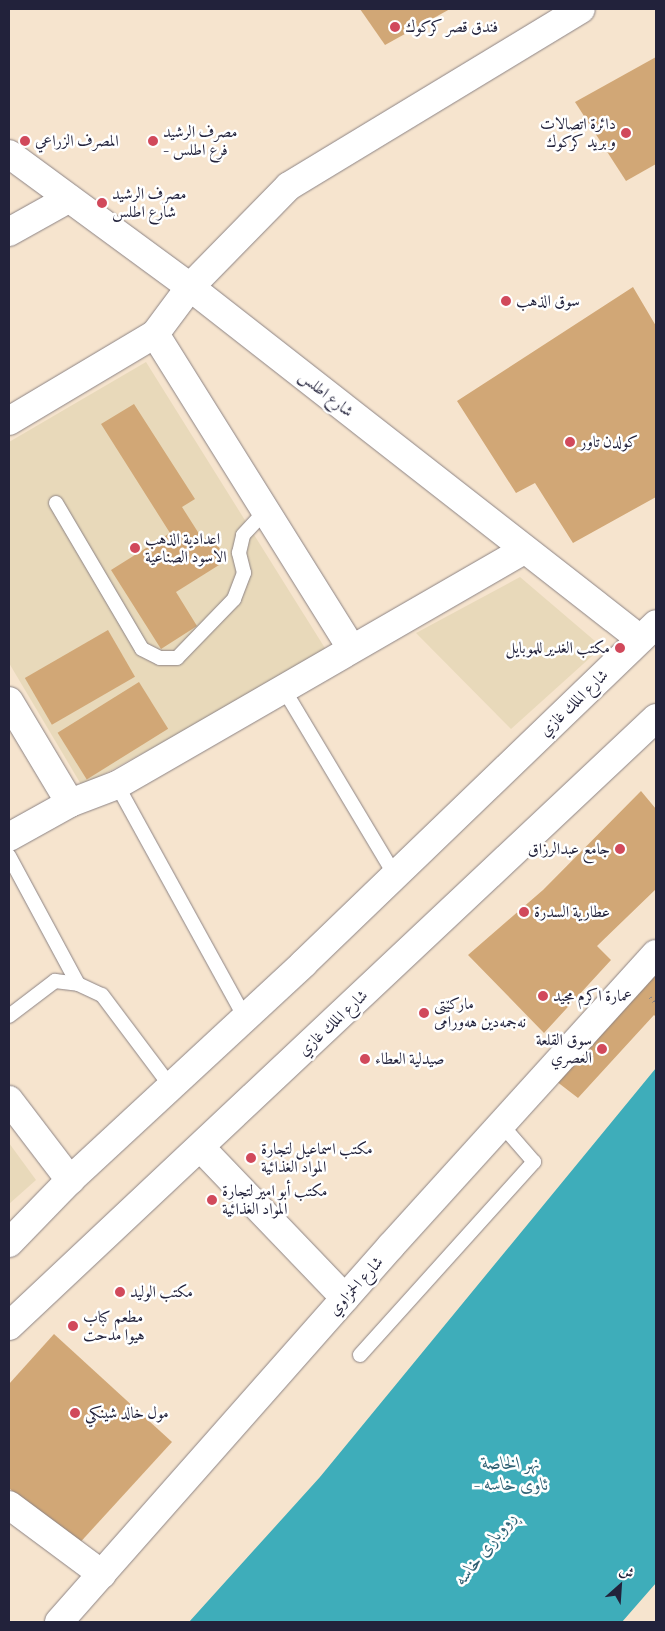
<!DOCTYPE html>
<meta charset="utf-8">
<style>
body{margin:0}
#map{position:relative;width:665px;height:1631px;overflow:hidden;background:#f6e4ce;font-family:"Libre Bodoni",Amiri,serif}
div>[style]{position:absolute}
.built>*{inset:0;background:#e8d9ba}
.water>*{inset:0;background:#3eadba}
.building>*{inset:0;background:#d1a776;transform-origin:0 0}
.path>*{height:3px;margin-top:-1.5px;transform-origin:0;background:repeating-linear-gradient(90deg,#8c8384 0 1px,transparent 0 5px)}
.roads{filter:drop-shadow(0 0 1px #8c8384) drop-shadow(0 0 1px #8c8384)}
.service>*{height:14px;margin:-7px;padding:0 7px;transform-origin:7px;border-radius:7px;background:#fff}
.minor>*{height:28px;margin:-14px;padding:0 14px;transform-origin:14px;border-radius:14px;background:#fff}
.tertiary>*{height:28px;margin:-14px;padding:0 14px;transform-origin:14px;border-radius:14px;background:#fff}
.primary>*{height:28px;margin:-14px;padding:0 14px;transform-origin:14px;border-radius:14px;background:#fff}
.dots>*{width:14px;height:14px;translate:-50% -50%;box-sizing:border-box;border:2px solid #fff;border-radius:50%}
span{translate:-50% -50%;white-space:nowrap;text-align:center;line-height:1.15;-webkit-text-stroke:5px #fff;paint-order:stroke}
.poi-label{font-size:16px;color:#22223b}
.left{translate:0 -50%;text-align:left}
.right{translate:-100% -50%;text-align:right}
.street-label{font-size:16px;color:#22223b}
.water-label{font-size:18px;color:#2f6174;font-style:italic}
.frame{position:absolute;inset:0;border:10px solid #22223b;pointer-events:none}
.north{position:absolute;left:595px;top:1561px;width:50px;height:50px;-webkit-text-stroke:4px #fff;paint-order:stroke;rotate:26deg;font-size:14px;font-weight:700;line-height:20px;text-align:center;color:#22223b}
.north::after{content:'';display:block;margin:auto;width:18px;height:22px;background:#22223b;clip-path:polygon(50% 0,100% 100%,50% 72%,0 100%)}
</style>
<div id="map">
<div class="built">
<i style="clip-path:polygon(146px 362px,328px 653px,82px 786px,9px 663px,9px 442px)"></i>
<i style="clip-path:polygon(520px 577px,602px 647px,511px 729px,416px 633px)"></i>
<i style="clip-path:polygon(9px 1143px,36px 1180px,9px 1204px)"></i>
</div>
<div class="water">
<i style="clip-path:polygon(656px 1068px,656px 1583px,622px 1622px,189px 1622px,320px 1477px)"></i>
</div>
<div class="building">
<i style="clip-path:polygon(360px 9px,450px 9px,385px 45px)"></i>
<i style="clip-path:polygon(656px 57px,656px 164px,626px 181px,575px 102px)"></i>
<i style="clip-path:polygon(633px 287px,656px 326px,656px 497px,573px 543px,535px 483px,516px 493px,457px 401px)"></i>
<i style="clip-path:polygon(134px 404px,195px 499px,182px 507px,203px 540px,211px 535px,227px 560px,176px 592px,197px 626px,161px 649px,111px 570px,170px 533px,101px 424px)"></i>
<i style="left:108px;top:630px;width:54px;height:96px;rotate:60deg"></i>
<i style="left:139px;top:682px;width:55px;height:96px;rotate:58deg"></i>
<i style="clip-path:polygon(641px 791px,656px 809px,656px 889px,597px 946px,611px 960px,544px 1033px,468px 955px,543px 890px)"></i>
<i style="clip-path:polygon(656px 965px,656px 1017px,654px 1015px,578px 1098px,556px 1081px)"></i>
<i style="clip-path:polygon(54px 1334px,172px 1442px,75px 1548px,9px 1488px,9px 1384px)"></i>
</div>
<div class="path">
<i style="left:650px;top:997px;width:9px;rotate:49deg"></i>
</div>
<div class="roads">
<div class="service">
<i style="left:56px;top:503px;width:169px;rotate:59.5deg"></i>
<i style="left:142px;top:649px;width:20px;rotate:27deg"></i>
<i style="left:160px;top:658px;width:17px"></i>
<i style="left:177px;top:658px;width:82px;rotate:-46deg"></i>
<i style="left:234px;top:599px;width:28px;rotate:-69deg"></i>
<i style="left:244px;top:573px;width:21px;rotate:-104deg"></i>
<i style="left:239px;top:553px;width:18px;rotate:-77deg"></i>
<i style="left:243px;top:535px;width:33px;rotate:-47deg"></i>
<i style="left:283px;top:688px;width:218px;rotate:59.1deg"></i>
<i style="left:117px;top:785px;width:266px;rotate:61.2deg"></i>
<i style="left:9px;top:856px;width:145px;rotate:61.7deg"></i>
<i style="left:9px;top:1016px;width:58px;rotate:-37.3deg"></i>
<i style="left:55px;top:981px;width:23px;rotate:7deg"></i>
<i style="left:78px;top:984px;width:26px;rotate:25deg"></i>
<i style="left:102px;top:995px;width:115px;rotate:53.1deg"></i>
<i style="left:360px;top:1355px;width:260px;rotate:-48deg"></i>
<i style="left:534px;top:1162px;width:50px;rotate:-131deg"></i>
</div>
<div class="minor">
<i style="left:9px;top:232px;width:68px;rotate:-29.2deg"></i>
<i style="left:155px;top:334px;width:370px;rotate:58deg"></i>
<i style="left:9px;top:421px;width:170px;rotate:-30.8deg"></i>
<i style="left:155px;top:334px;width:59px;rotate:-53.3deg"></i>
<i style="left:190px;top:287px;width:141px;rotate:-45.6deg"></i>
<i style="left:289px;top:186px;width:341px;rotate:-31.2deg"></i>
<i style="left:9px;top:701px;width:119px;rotate:59.1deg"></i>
<i style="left:9px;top:837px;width:70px;rotate:-29.1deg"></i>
<i style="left:70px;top:803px;width:50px;rotate:-21deg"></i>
<i style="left:117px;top:785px;width:470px;rotate:-30deg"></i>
<i style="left:9px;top:1100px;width:101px;rotate:52.7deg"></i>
<i style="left:201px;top:1148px;width:208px;rotate:46.2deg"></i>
<i style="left:9px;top:1505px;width:116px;rotate:36.6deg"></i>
</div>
<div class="tertiary">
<i style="left:9px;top:154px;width:225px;rotate:36.3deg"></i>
<i style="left:190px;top:287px;width:571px;rotate:38.03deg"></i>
<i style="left:59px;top:1622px;width:502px;rotate:-48.56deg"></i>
<i style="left:391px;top:1246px;width:394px;rotate:-47.8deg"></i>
</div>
<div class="primary">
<i style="left:9px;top:1243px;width:88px;rotate:-45.9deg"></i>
<i style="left:70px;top:1180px;width:318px;rotate:-42.8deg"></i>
<i style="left:303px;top:964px;width:490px;rotate:-43.9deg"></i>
<i style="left:9px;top:1326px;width:888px;rotate:-43.22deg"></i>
</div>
</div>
<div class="dots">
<i style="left:395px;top:27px;background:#d1495b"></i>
<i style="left:626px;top:133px;background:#d1495b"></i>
<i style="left:25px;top:141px;background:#d1495b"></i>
<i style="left:153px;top:141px;background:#d1495b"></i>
<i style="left:102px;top:203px;background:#d1495b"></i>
<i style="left:506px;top:301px;background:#d1495b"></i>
<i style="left:570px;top:442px;background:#d1495b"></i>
<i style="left:135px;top:548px;background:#d1495b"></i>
<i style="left:620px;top:648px;background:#d1495b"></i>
<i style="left:620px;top:849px;background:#d1495b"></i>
<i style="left:524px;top:912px;background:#d1495b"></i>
<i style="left:543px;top:996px;background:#d1495b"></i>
<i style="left:424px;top:1013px;background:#d1495b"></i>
<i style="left:602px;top:1049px;background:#d1495b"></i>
<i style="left:365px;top:1059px;background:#d1495b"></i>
<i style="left:251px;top:1158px;background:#d1495b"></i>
<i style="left:212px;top:1200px;background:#d1495b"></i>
<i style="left:120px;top:1292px;background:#d1495b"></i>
<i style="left:73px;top:1326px;background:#d1495b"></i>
<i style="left:75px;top:1413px;background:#d1495b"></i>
</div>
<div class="poi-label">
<span class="left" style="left:405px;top:27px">فندق قصر كركوك</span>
<span class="right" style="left:616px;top:133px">دائرة اتصالات<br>و بريد كركوك</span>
<span class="left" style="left:163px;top:141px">مصرف الرشيد<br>- فرع اطلس</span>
<span class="left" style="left:35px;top:141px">المصرف الزراعي</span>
<span class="left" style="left:112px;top:203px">مصرف الرشيد<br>شارع اطلس</span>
<span class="left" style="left:516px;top:301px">سوق الذهب</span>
<span class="left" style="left:580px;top:442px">کولدن تاور</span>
<span class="left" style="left:145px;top:548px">اعدادية الذهب<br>الاسود الصناعية</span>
<span class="right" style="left:610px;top:648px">مكتب الغدير للموبايل</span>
<span class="right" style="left:610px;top:849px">جامع عبدالرزاق</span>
<span class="left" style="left:534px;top:912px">عطارية السدرة</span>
<span class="left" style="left:553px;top:996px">عمارة اكرم مجيد</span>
<span class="left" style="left:434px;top:1013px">مارکێتی<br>نەجمەدین هەورامی</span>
<span class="right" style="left:592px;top:1049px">سوق القلعة<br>العصري</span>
<span class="left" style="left:375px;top:1059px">صيدلية العطاء</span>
<span class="left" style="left:261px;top:1158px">مكتب اسماعيل لتجارة<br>المواد الغذائية</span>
<span class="left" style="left:222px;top:1200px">مكتب أبو امير لتجارة<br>المواد الغذائية</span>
<span class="left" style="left:130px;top:1292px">مكتب الوليد</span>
<span class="left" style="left:83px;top:1326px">مطعم كباب<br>هيوا مدحت</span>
<span class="left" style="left:85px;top:1413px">مول خالد شينكي</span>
</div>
<div class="street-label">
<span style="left:326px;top:394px;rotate:38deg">شارع اطلس</span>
<span style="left:574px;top:703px;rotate:-44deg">شارع الملك غازي</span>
<span style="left:333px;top:1023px;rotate:-43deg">شارع الملك غازي</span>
<span style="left:356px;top:1286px;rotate:-48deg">شارع الحمزاوي</span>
</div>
<div class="water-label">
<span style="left:511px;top:1475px">نهر الخاصة<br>- ئاوی خاسە</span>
<span style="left:486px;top:1549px;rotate:-52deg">ڕووباری خاسە</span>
</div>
<div class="frame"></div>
<div class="north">ش</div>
</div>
